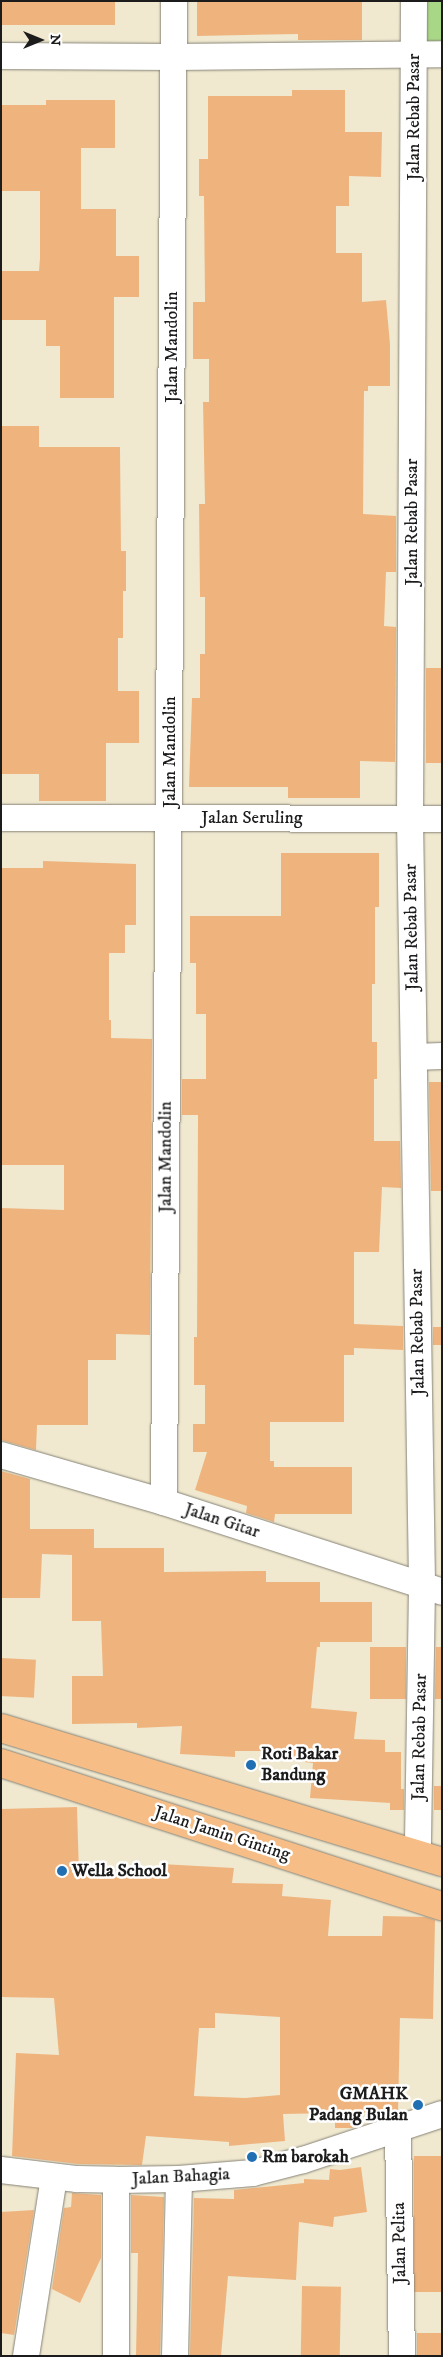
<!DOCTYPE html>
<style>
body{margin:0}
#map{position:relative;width:443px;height:2357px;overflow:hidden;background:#f0e9d0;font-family:"IM FELL DW Pica",serif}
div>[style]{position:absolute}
.green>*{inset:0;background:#a8d886;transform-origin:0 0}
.building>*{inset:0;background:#efb47e;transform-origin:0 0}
.roads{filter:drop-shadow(0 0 1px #868276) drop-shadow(0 0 1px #868276)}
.street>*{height:26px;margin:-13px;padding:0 13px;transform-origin:13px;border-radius:13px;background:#fff}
.primary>*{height:28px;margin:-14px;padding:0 14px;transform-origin:14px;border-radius:14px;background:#f6be86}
.dots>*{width:14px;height:14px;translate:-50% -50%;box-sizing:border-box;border:2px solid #fff;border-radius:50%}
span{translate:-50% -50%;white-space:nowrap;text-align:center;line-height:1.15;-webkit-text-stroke:5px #fff;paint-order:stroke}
.street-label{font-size:18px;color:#1c1c1c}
.poi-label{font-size:18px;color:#1c1c1c;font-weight:700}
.left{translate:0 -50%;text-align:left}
.right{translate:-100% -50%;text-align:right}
.frame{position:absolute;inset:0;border:2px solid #1c1c1c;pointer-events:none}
.north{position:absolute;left:15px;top:15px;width:50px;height:50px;-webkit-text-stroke:4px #fff;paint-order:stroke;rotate:90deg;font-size:14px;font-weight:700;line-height:20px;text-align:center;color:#1c1c1c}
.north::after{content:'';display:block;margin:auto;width:18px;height:22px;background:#1c1c1c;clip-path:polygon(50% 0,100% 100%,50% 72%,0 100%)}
</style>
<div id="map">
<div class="green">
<i style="left:426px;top:1px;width:16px;height:46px"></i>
</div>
<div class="building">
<i style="left:1px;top:1px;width:114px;height:24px"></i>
<i style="clip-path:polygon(197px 1px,362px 1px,362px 40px,298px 40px,298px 34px,197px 36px)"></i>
<i style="clip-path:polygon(292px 90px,345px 90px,345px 132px,382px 132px,381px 177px,349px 176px,349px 206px,336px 206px,336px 253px,362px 253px,362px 302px,386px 300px,390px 344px,390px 386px,368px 386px,368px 391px,364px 391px,363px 514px,396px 516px,396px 572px,386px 572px,384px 626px,396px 627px,395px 762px,360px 761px,360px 798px,288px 798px,288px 787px,189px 787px,192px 698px,200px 698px,200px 654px,205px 654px,205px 597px,200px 597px,199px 504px,205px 504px,203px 402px,209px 402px,209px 359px,193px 359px,193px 302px,205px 302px,204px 196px,199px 196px,199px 159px,208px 159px,208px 96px,292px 96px)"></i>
<i style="clip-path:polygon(46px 100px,115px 100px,115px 148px,81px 148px,81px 209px,116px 209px,116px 256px,139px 256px,139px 297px,114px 297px,114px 398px,60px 398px,60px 346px,46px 346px,46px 320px,1px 320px,1px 271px,39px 271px,40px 258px,40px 191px,1px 191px,1px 105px,46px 105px)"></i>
<i style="clip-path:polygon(1px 426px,39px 426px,39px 447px,120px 447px,121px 551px,126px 551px,126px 591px,123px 591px,123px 638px,118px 638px,118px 691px,139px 691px,139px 743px,106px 743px,106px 801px,39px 801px,39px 774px,1px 774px)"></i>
<i style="left:426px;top:668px;width:16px;height:95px"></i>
<i style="clip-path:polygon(281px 853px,379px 853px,379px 907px,375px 907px,375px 984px,372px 984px,372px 1042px,377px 1042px,377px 1079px,374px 1079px,374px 1141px,400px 1141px,401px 1188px,382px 1187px,379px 1252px,354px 1252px,354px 1324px,403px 1326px,403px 1350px,354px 1348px,354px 1355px,344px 1355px,344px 1422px,270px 1422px,270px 1461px,274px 1461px,274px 1467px,352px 1467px,352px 1514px,275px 1514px,274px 1522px,246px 1513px,247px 1506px,195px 1490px,207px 1452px,193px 1452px,193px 1424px,205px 1424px,205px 1385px,194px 1385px,194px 1337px,197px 1337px,198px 1115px,182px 1115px,182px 1079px,206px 1079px,206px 1014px,196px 1014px,196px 963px,190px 963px,190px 916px,281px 916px)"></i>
<i style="clip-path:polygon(43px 861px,136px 864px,136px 925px,125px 925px,125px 953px,109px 953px,109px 1020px,111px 1020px,111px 1038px,152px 1039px,150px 1335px,116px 1334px,116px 1360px,88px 1360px,88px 1425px,37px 1425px,36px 1450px,1px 1440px,1px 1208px,64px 1210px,64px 1165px,1px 1165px,1px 868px,43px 868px)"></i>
<i style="clip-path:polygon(429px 1082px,442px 1082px,442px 1191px,431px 1191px)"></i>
<i style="left:433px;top:1327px;width:9px;height:18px"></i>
<i style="clip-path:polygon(1px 1471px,30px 1479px,30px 1529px,94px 1529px,94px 1548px,164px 1548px,164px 1572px,266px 1571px,266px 1582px,320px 1582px,320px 1602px,372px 1602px,372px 1642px,320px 1642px,320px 1647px,317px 1647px,311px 1708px,357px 1712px,354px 1739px,385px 1740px,385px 1752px,401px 1752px,401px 1789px,404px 1789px,404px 1810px,390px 1810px,390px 1803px,310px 1798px,313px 1763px,278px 1759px,279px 1751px,235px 1751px,235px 1757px,180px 1754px,182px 1726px,137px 1728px,137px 1723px,72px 1724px,72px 1676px,103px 1676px,101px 1621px,72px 1621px,72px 1555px,42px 1554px,40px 1598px,1px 1598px)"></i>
<i style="left:370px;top:1647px;width:36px;height:52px"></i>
<i style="clip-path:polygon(436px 1647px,442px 1647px,442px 1699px,435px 1699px)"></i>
<i style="left:1px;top:1658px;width:35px;height:38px;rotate:3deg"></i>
<i style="left:442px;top:1786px;width:24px;height:8px;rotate:90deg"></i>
<i style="clip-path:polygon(evenodd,77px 1807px,79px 1874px,160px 1873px,161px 1864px,234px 1868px,232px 1883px,283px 1884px,282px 1896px,331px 1900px,328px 1936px,382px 1936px,383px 1916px,426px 1917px,435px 1920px,433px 2019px,400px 2018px,398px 2113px,360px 2113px,360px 2125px,352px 2128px,335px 2128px,335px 2113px,283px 2114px,285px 2141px,229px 2146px,229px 2142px,146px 2136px,142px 2165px,78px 2164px,12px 2156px,16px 2053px,59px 2055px,54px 1998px,1px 1997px,1px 1809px,77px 1807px,215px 2013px,280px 2017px,280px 2095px,245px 2098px,194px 2096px,199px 2028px,215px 2028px,215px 2013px)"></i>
<i style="left:442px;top:2156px;width:136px;height:28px;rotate:90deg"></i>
<i style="clip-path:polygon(361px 2167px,367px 2212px,334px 2217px,333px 2227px,299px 2222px,296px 2280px,228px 2276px,221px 2356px,190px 2356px,194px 2198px,234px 2199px,234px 2190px,304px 2183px,304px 2179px,329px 2180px,330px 2169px,340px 2170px)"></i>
<i style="clip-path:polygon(72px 2193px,101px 2195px,101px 2258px,80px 2303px,52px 2289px,64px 2208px,71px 2207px)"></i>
<i style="clip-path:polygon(131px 2195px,164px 2197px,160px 2356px,136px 2356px,138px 2253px,131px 2253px)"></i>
<i style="clip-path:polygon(34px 2210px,14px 2335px,1px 2333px,1px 2212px)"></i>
<i style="left:302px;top:2286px;width:39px;height:70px;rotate:1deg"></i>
<i style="left:442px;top:2333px;width:23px;height:25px;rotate:90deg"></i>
</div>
<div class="roads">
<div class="street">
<i style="left:414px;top:1px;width:818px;rotate:90.28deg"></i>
<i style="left:410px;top:819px;width:768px;rotate:89.1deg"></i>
<i style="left:422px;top:1587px;width:266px;rotate:90.9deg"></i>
<i style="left:1px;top:56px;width:173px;rotate:0.3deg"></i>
<i style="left:174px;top:57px;width:268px;rotate:-0.6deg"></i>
<i style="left:1px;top:818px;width:441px;rotate:0.1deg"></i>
<i style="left:414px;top:1057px;width:28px;rotate:-2deg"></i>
<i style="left:1px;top:1455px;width:170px;rotate:16.1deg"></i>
<i style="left:164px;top:1502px;width:292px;rotate:17.9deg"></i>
<i style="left:164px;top:1502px;width:1501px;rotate:-89.62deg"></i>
<i style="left:398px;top:2130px;width:226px;rotate:89deg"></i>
<i style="left:1px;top:2170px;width:77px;rotate:6.8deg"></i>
<i style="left:77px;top:2179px;width:39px;rotate:1deg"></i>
<i style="left:116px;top:2180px;width:63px;rotate:-0.9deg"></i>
<i style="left:179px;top:2179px;width:74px;rotate:-4.6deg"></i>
<i style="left:253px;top:2173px;width:52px;rotate:-14.6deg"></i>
<i style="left:303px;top:2160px;width:146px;rotate:-18.3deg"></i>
<i style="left:26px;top:2356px;width:181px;rotate:-81.1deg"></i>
<i style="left:116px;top:2356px;width:176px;rotate:-90deg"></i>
<i style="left:175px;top:2356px;width:177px;rotate:-88.7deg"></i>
</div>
<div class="primary">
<i style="left:1px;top:1728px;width:461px;rotate:16.9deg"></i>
<i style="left:1px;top:1763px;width:464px;rotate:18deg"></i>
</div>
</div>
<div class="dots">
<i style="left:251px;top:1765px;background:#1f6fb2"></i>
<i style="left:62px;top:1871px;background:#1f6fb2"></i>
<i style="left:418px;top:2105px;background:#1f6fb2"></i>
<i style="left:252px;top:2157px;background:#1f6fb2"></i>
</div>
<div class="street-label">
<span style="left:414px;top:117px;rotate:-90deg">Jalan Rebab Pasar</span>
<span style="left:172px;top:347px;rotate:-90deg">Jalan Mandolin</span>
<span style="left:412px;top:522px;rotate:-90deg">Jalan Rebab Pasar</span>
<span style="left:170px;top:752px;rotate:-90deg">Jalan Mandolin</span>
<span style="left:252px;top:818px">Jalan Seruling</span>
<span style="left:412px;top:927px;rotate:-91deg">Jalan Rebab Pasar</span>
<span style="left:166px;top:1157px;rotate:-90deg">Jalan Mandolin</span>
<span style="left:418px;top:1332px;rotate:-91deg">Jalan Rebab Pasar</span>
<span style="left:222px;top:1521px;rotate:18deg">Jalan Gitar</span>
<span style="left:420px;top:1737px;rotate:-89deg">Jalan Rebab Pasar</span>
<span style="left:222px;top:1834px;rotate:18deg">Jalan Jamin Ginting</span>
<span style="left:181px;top:2177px;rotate:-3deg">Jalan Bahagia</span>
<span style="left:400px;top:2243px;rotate:-91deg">Jalan Pelita</span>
</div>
<div class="poi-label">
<span class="left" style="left:261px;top:1765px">Roti Bakar<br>Bandung</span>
<span class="left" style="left:72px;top:1871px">Wella School</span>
<span class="right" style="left:408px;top:2105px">GMAHK<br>Padang Bulan</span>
<span class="left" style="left:262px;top:2157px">Rm barokah</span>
</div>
<div class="frame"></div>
<div class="north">N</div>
</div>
